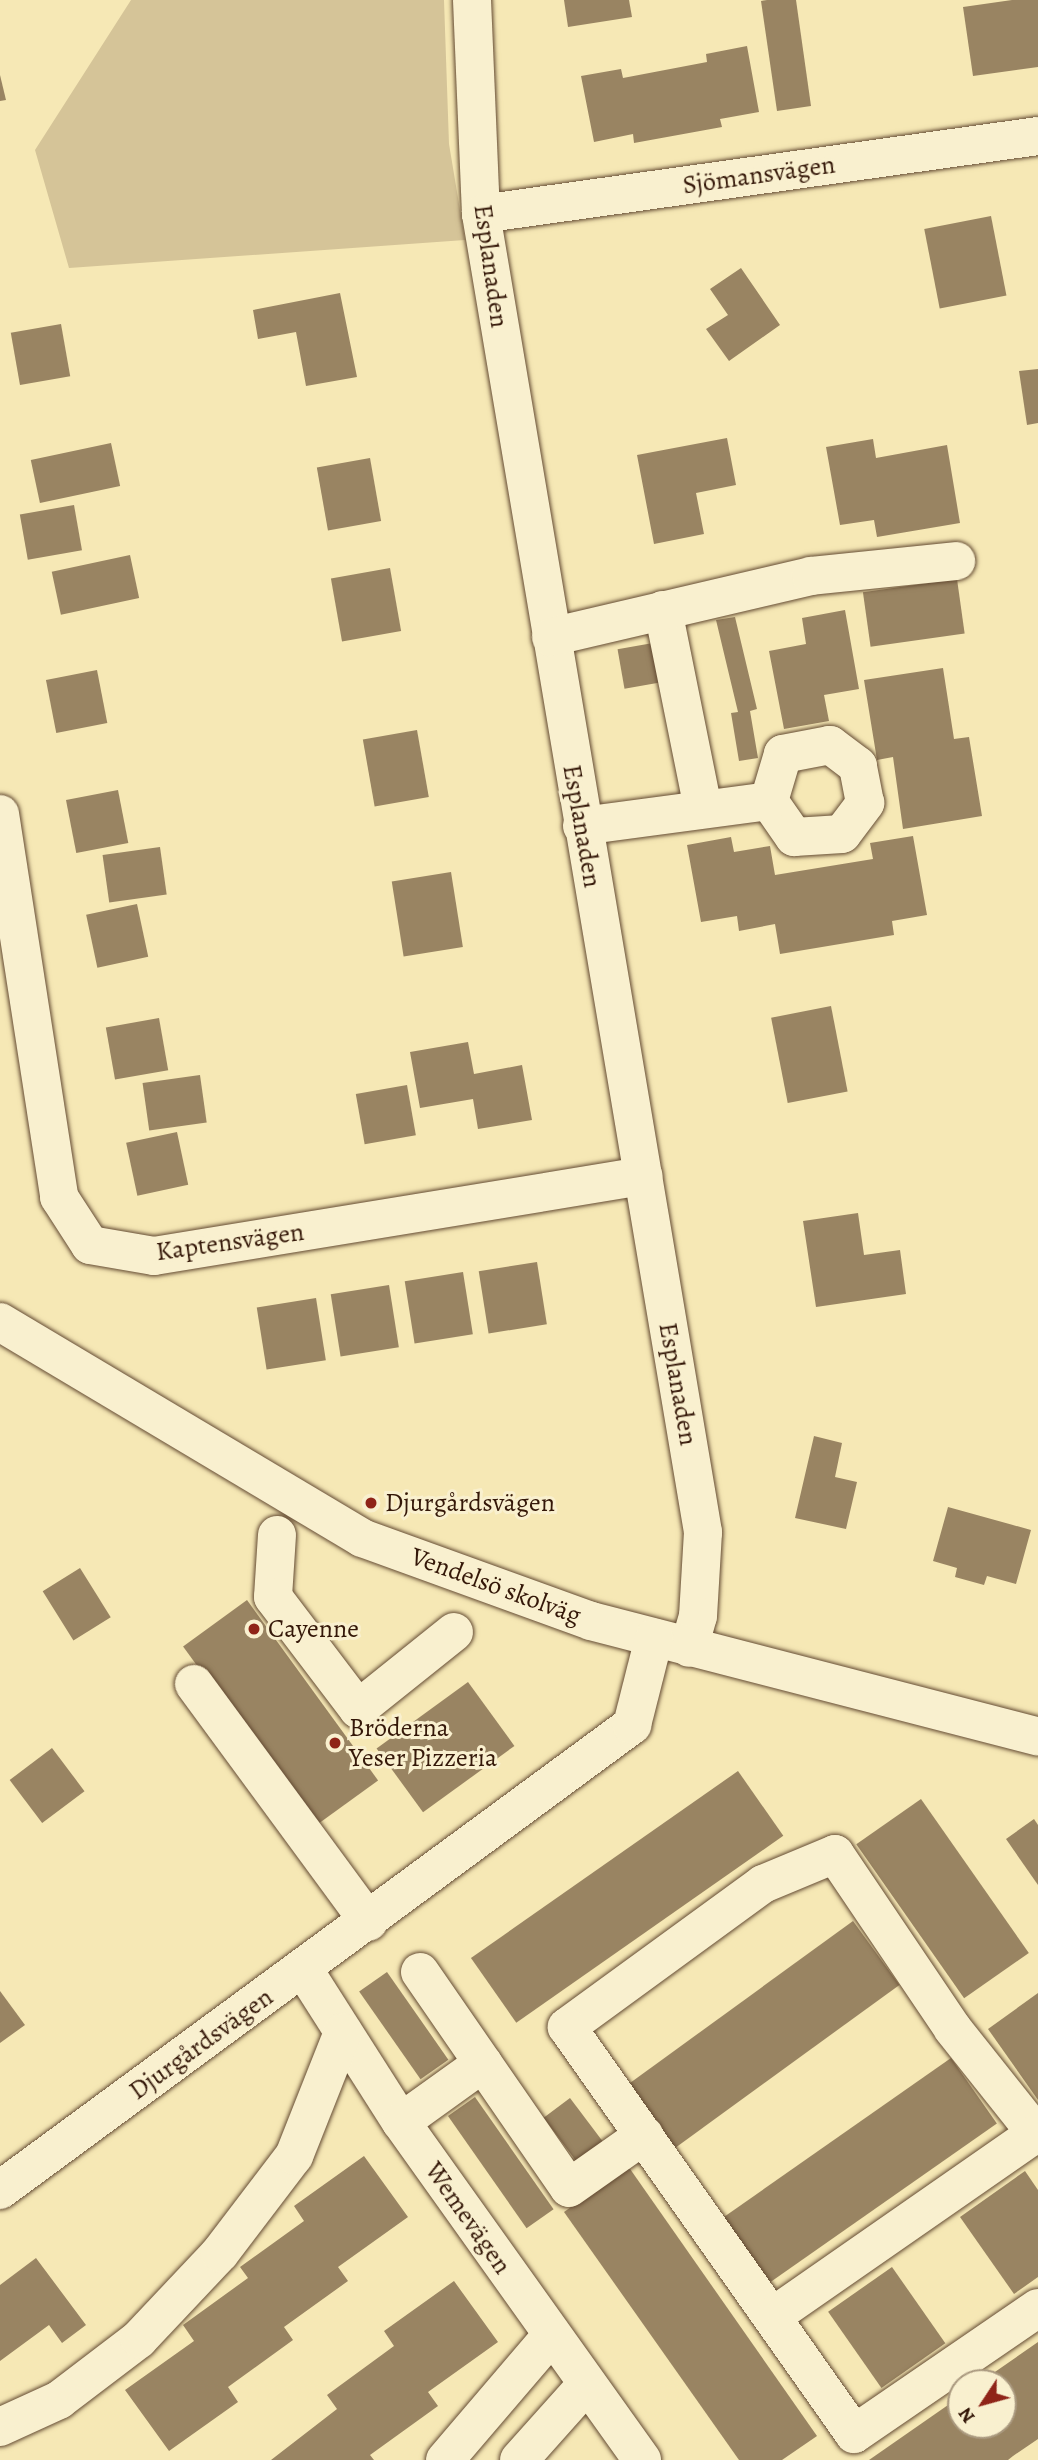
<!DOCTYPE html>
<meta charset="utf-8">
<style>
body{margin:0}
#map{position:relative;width:1038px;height:2460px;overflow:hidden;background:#f6e8b5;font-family:Alegreya,serif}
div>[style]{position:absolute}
.green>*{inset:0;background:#d5c498}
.building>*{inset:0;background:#998462;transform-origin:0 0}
.roads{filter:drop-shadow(0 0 2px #644b33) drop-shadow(0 0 2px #644b33)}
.minor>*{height:38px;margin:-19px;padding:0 19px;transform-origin:19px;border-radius:19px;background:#f9f0cf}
.dots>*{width:19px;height:19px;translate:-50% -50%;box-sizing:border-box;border:4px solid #f9f0cf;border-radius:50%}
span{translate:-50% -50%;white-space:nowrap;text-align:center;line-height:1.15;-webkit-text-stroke:6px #f9f0cf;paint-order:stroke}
.street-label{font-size:26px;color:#341708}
.poi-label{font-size:26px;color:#341708}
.left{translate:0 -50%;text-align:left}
.north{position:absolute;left:947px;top:2369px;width:70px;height:70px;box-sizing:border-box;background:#f9f0cf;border:2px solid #aa997f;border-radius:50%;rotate:234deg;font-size:19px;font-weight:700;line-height:28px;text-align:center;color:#341708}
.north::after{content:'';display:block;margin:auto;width:24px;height:32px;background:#8f2418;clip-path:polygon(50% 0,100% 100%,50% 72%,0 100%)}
</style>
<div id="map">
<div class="green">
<i style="clip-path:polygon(131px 0,444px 0,449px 144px,465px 240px,69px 268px,35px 150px)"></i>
</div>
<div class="building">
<i style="clip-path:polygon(564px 0,629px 0,632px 17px,568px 27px)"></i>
<i style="clip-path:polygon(767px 0,796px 0,811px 106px,777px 111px,761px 1px)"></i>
<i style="clip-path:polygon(1012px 0,1038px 0,1038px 67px,973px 76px,963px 7px)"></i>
<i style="clip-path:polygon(747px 46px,759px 112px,720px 119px,722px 127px,634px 143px,633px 134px,594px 142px,581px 76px,621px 69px,623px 78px,707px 62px,706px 54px)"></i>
<i style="clip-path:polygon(0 75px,6px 100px,0 101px)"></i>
<i style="left:991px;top:216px;width:81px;height:68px;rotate:79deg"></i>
<i style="clip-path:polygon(741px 268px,780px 325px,729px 361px,706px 329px,728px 315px,710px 289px)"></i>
<i style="clip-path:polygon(340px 293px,357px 377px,306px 386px,296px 332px,258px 339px,253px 310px)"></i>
<i style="left:61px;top:324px;width:53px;height:51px;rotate:80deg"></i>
<i style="clip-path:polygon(1038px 369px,1038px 423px,1027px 425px,1019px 371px)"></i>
<i style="clip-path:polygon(727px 438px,736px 485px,696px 493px,704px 534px,654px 544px,637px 455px)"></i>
<i style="clip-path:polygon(873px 439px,876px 458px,947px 445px,960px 523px,877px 537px,874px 520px,840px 525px,826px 447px)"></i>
<i style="left:111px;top:443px;width:44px;height:82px;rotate:78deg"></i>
<i style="left:370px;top:458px;width:64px;height:54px;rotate:80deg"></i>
<i style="left:74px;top:505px;width:46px;height:55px;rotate:80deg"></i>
<i style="left:130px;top:555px;width:44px;height:80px;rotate:78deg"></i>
<i style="left:390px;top:568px;width:64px;height:60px;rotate:80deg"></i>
<i style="left:957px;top:579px;width:55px;height:95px;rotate:82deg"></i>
<i style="clip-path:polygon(845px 610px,859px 689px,824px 695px,829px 721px,784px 729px,769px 651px,806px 644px,802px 618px)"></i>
<i style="clip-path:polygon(735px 617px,757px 709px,750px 711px,758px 758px,739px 761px,731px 713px,738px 712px,716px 620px)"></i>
<i style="left:653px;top:643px;width:40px;height:36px;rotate:80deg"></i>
<i style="clip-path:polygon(943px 668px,954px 739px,969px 737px,982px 816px,903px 829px,893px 757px,877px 760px,864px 680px)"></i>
<i style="left:97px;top:670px;width:54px;height:52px;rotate:79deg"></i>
<i style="left:417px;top:730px;width:68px;height:55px;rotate:80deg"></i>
<i style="left:118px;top:790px;width:54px;height:53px;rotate:79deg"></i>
<i style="clip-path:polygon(913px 836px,927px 915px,892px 921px,894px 935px,780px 954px,775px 924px,739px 931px,737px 916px,701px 922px,687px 845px,731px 837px,734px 852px,770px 846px,775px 875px,873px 859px,870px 843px)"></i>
<i style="left:160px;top:847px;width:48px;height:58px;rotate:82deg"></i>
<i style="left:451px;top:872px;width:76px;height:60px;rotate:81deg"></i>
<i style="left:137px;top:904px;width:54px;height:52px;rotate:78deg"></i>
<i style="left:831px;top:1006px;width:87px;height:61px;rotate:79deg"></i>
<i style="left:159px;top:1018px;width:53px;height:54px;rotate:80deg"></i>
<i style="clip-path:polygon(468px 1042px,474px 1074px,522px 1065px,532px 1120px,478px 1129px,473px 1099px,420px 1108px,410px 1052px)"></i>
<i style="left:200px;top:1075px;width:48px;height:58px;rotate:82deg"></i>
<i style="left:407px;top:1085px;width:51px;height:52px;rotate:80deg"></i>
<i style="left:177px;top:1132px;width:54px;height:52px;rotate:78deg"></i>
<i style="clip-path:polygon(858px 1213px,864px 1255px,900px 1250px,906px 1294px,816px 1307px,803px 1221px)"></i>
<i style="left:537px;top:1262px;width:63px;height:59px;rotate:81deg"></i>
<i style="left:463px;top:1272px;width:63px;height:59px;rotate:81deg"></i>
<i style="left:389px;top:1285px;width:63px;height:59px;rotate:81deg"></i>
<i style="left:316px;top:1298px;width:63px;height:60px;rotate:81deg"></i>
<i style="clip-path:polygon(814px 1436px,842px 1443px,835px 1477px,857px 1482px,846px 1529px,795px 1518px)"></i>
<i style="clip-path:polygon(948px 1507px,1031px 1530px,1016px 1584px,987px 1576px,984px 1585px,955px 1577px,957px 1568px,933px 1561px)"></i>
<i style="left:80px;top:1568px;width:58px;height:44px;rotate:58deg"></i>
<i style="left:247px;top:1600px;width:223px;height:79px;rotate:54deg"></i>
<i style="left:468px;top:1682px;width:79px;height:113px;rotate:54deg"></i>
<i style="left:52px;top:1748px;width:54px;height:53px;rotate:53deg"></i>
<i style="left:738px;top:1771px;width:79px;height:326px;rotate:55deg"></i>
<i style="left:921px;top:1799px;width:188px;height:79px;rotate:55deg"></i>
<i style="clip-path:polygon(1034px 1819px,1038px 1825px,1038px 1885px,1006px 1839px)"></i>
<i style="left:853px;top:1921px;width:79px;height:282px;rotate:54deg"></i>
<i style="left:387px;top:1972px;width:107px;height:34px;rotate:55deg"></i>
<i style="clip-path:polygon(0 1991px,25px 2025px,0 2043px)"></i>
<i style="clip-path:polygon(1038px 1993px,1038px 2100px,988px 2029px)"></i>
<i style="left:951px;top:2058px;width:80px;height:282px;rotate:55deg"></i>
<i style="left:475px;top:2097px;width:137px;height:33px;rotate:55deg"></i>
<i style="left:570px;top:2098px;width:62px;height:33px;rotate:53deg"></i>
<i style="clip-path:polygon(364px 2156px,408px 2217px,338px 2267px,348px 2281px,284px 2327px,293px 2340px,228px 2387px,238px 2402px,169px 2451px,125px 2390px,194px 2341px,183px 2325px,248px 2278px,240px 2267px,304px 2221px,294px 2206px)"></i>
<i style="clip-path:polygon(628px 2166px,817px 2436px,782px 2460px,739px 2460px,564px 2212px)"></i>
<i style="clip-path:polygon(1025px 2171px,1038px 2190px,1038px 2277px,1014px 2294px,960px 2217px)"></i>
<i style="clip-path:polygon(36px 2258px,86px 2325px,62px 2343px,49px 2325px,0 2361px,0 2285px)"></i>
<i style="left:892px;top:2267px;width:93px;height:78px;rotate:55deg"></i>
<i style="clip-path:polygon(454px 2281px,498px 2342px,428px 2392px,438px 2406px,370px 2455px,374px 2460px,271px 2460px,337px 2409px,327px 2395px,394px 2346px,384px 2331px)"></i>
<i style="clip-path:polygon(1038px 2342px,1038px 2439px,1013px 2456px,1008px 2460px,869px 2460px,961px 2396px,961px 2425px,1003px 2425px,1003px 2383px,979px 2383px)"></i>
</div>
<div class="roads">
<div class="minor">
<i style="left:472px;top:0;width:214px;rotate:87.6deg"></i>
<i style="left:481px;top:214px;width:1337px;rotate:80.44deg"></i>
<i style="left:703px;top:1532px;width:84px;rotate:93.4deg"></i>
<i style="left:698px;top:1616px;width:33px;rotate:106deg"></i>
<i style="left:481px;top:214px;width:562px;rotate:-7.97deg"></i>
<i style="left:663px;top:610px;width:203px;rotate:78.6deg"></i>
<i style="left:551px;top:637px;width:267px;rotate:-13.2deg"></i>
<i style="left:811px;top:576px;width:146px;rotate:-5.9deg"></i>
<i style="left:0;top:814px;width:388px;rotate:81.2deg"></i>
<i style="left:59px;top:1197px;width:57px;rotate:57.1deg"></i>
<i style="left:90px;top:1245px;width:65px;rotate:9.8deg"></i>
<i style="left:154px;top:1256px;width:496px;rotate:-9.3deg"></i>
<i style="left:582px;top:826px;width:189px;rotate:-7.6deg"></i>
<i style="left:769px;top:801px;width:44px;rotate:55.2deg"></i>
<i style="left:794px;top:837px;width:48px;rotate:-3.6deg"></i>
<i style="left:842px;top:834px;width:39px;rotate:-53deg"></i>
<i style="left:865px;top:803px;width:38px;rotate:-101deg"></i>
<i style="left:858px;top:766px;width:35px;rotate:-143deg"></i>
<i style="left:830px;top:745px;width:48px;rotate:169.2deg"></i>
<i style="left:783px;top:754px;width:49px;rotate:106.6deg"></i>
<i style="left:0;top:1322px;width:422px;rotate:30.8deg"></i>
<i style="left:362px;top:1538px;width:244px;rotate:19.9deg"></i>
<i style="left:591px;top:1621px;width:462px;rotate:14.5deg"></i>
<i style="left:277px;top:1535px;width:62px;rotate:93.7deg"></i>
<i style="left:273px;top:1597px;width:141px;rotate:52.8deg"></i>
<i style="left:358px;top:1709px;width:123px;rotate:-38.7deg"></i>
<i style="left:194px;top:1684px;width:295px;rotate:53.7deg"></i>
<i style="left:304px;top:1970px;width:180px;rotate:57.5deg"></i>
<i style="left:401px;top:2122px;width:415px;rotate:54.5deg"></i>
<i style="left:420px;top:1972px;width:262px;rotate:55.4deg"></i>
<i style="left:569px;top:2188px;width:92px;rotate:-35.2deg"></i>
<i style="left:401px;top:2122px;width:101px;rotate:-35.7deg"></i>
<i style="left:1038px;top:2136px;width:137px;rotate:-128.5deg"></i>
<i style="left:953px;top:2029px;width:211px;rotate:-124deg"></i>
<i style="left:835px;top:1854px;width:78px;rotate:157.4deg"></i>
<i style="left:763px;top:1884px;width:243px;rotate:143.9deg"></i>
<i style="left:567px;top:2027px;width:498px;rotate:54.8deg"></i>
<i style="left:854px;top:2434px;width:223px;rotate:-34.4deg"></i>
<i style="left:0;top:2190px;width:785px;rotate:-36.34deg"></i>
<i style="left:632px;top:1725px;width:90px;rotate:-75.8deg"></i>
<i style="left:773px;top:2316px;width:320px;rotate:-34.8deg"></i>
<i style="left:0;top:2427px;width:65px;rotate:-24.6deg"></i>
<i style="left:59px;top:2400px;width:101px;rotate:-37.3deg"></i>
<i style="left:139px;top:2339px;width:118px;rotate:-46.7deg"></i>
<i style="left:220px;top:2253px;width:122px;rotate:-52.7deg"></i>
<i style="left:294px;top:2156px;width:133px;rotate:-68.4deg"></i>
<i style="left:445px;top:2460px;width:163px;rotate:-49.5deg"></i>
<i style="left:519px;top:2460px;width:101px;rotate:-48.2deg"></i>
</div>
</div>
<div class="dots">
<i style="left:371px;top:1503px;background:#8f2418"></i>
<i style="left:254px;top:1629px;background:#8f2418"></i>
<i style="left:335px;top:1743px;background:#8f2418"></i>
</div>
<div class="street-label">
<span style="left:759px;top:175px;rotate:-8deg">Sjömansvägen</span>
<span style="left:491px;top:266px;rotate:82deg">Esplanaden</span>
<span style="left:582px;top:826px;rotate:80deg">Esplanaden</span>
<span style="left:230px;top:1242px;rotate:-8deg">Kaptensvägen</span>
<span style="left:678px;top:1384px;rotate:80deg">Esplanaden</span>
<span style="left:496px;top:1586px;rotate:20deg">Vendelsö skolväg</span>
<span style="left:201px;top:2044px;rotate:-36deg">Djurgårdsvägen</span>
<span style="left:468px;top:2218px;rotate:55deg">Wemevägen</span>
</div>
<div class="poi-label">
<span class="left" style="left:385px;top:1503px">Djurgårdsvägen</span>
<span class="left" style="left:268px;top:1629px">Cayenne</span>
<span class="left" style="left:349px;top:1743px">Bröderna<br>Yeser Pizzeria</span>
</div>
<div class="north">N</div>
</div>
